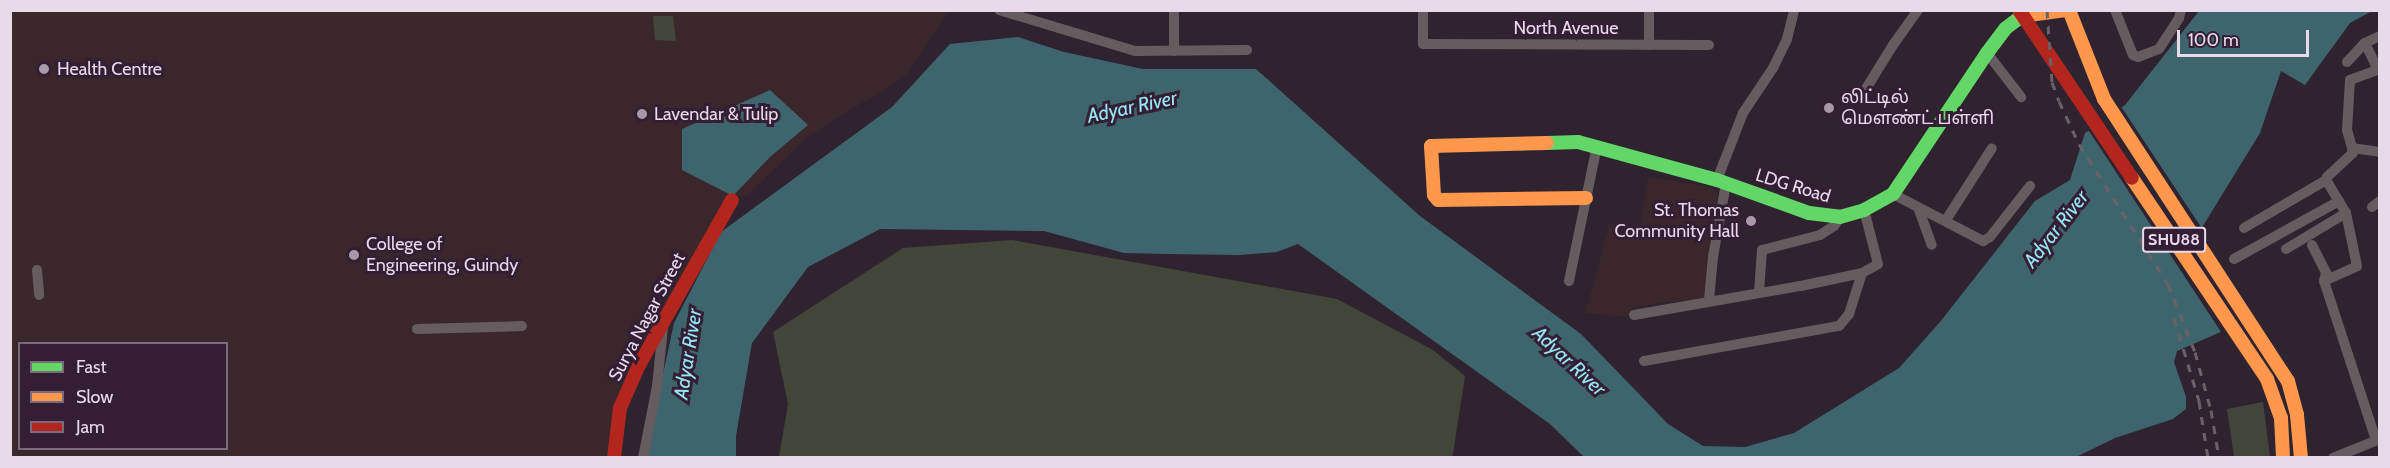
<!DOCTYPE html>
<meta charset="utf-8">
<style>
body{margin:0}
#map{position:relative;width:2390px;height:468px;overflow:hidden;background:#2e232f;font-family:Cabin,"Noto Sans Tamil",sans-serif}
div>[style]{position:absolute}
.education>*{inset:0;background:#3a272b}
.green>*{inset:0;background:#424638}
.water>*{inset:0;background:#3e656e}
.pier>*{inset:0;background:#2e232f}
.street>*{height:10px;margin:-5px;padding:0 5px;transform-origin:5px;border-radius:5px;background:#645c5f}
.fast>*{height:14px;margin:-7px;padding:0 7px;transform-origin:7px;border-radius:7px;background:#63d668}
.slow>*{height:14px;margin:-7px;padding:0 7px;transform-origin:7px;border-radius:7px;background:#ff974d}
.jam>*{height:14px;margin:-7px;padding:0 7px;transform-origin:7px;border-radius:7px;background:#b3261e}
.rail>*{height:3px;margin-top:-1.5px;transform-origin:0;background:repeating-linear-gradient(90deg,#696166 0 8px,transparent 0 16px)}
.dots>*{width:16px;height:16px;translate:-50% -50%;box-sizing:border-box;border:3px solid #331e34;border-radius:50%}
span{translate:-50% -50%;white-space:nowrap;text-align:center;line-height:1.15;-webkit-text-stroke:6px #331e34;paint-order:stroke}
.shield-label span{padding:2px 4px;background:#331e34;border:2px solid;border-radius:4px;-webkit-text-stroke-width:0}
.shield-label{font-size:16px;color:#e8dae8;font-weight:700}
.street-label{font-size:18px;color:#e8dae8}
.poi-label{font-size:18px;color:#e8dae8}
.left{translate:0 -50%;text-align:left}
.right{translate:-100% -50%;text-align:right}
.water-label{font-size:20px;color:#96e5f5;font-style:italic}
.frame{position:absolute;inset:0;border:12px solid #e8dae8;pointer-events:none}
.legend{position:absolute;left:18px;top:342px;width:210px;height:108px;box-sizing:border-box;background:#331e34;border:2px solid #7b697c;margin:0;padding:8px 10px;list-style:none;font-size:18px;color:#e8dae8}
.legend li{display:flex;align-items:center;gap:12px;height:30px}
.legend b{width:30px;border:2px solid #7b697c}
.scale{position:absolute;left:2177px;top:30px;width:132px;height:27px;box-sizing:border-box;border:3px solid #e8dae8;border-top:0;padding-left:8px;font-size:18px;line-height:21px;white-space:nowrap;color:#e8dae8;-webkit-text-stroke:4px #331e34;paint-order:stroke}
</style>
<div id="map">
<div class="education">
<i style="clip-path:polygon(evenodd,10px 11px,949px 11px,907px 75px,807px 137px,746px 197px,733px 194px,635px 363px,610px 458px,11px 457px,10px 11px,20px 344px,226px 344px,226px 448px,20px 448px,20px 344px)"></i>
<i style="clip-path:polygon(1648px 177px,1711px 187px,1718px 194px,1706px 297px,1634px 307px,1627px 317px,1585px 313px,1610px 224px,1631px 226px,1640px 223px)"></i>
</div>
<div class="green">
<i style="clip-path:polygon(653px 16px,673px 16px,676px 41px,655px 40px)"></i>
<i style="clip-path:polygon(1012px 240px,1337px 299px,1433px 350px,1465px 376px,1453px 454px,1451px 458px,779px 457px,788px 404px,773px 332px,903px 248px)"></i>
<i style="clip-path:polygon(2263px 402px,2270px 457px,2234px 457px,2227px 409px)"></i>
</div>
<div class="water">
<i style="clip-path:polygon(2199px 11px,2372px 11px,2350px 23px,2305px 85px,2281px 71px,2260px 133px,2198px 234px,2193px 259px,2223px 331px,2177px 351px,2174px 362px,2186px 397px,2186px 409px,2173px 419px,2115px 438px,2076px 457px,1584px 457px,1550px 424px,1298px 244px,1277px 252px,1239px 255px,1168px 254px,1124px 253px,1044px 231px,880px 229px,808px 267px,752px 343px,736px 436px,736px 457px,645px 458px,674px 323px,721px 232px,892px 107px,950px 44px,1018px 37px,1064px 52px,1143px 69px,1256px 69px,1420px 216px,1581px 334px,1668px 424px,1703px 446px,1745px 447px,1794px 433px,1899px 368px,1940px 322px,2035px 201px,2070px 180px,2085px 133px,2125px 105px)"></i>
<i style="clip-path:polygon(770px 90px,808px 125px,770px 157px,733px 196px,682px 170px,682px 129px)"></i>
</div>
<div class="pier">
<i style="clip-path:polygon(2120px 105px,2203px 230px,2196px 258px,2226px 332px,2223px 335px,2087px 128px)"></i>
</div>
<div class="street">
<i style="left:999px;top:10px;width:142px;rotate:16.8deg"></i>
<i style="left:1135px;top:51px;width:112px;rotate:-0.5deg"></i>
<i style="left:1174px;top:10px;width:41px;rotate:90deg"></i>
<i style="left:1423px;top:10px;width:34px;rotate:90deg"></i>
<i style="left:1423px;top:44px;width:286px;rotate:0.2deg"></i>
<i style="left:1649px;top:10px;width:35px;rotate:90deg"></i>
<i style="left:2115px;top:10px;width:48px;rotate:68.2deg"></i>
<i style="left:2133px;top:55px;width:5px;rotate:22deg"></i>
<i style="left:2138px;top:57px;width:22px;rotate:-21deg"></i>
<i style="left:2159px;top:49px;width:37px;rotate:-57deg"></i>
<i style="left:2179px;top:18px;width:8px;rotate:-76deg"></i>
<i style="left:2365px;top:43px;width:30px;rotate:64deg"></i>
<i style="left:1987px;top:53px;width:56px;rotate:52.3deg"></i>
<i style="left:2347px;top:62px;width:26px;rotate:-47deg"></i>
<i style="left:2365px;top:43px;width:17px;rotate:-25deg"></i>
<i style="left:2380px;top:69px;width:32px;rotate:160deg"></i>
<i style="left:2350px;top:80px;width:50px;rotate:93.4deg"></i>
<i style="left:2347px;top:130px;width:19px;rotate:74deg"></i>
<i style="left:2352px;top:148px;width:28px;rotate:8deg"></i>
<i style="left:1864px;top:92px;width:55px;rotate:-58.3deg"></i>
<i style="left:1893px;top:45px;width:43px;rotate:-54.5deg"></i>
<i style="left:1717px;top:180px;width:72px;rotate:-68.8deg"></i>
<i style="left:1743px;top:113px;width:54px;rotate:-56.3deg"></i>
<i style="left:1773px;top:68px;width:32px;rotate:-64deg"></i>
<i style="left:1787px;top:39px;width:30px;rotate:-76deg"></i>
<i style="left:1893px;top:194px;width:102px;rotate:27.6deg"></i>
<i style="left:1983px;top:241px;width:8px;rotate:-30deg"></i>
<i style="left:1990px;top:237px;width:65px;rotate:-51.9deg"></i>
<i style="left:2372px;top:207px;width:10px;rotate:-37deg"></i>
<i style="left:1919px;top:210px;width:37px;rotate:70deg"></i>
<i style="left:1946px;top:220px;width:85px;rotate:-57.4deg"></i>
<i style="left:2244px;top:228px;width:95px;rotate:-30.3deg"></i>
<i style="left:2312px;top:245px;width:31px;rotate:63deg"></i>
<i style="left:2326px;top:273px;width:8px;rotate:104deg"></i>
<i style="left:2324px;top:281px;width:167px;rotate:71.9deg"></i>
<i style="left:2286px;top:249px;width:70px;rotate:-31deg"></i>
<i style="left:2234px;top:259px;width:120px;rotate:-28.9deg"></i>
<i style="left:37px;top:270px;width:25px;rotate:85deg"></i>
<i style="left:1569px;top:281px;width:138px;rotate:-78.3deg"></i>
<i style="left:2324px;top:281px;width:36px;rotate:-24deg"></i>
<i style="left:2357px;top:266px;width:54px;rotate:-101.7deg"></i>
<i style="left:2346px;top:213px;width:39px;rotate:-121deg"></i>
<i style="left:2326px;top:180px;width:3px;rotate:-72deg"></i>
<i style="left:2327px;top:177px;width:35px;rotate:-43deg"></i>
<i style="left:2353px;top:153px;width:5px;rotate:-101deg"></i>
<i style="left:1759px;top:292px;width:42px;rotate:-85.9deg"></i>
<i style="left:1762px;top:250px;width:60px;rotate:-14.5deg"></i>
<i style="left:1820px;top:235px;width:17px;rotate:-33deg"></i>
<i style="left:1834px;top:226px;width:11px;rotate:-56deg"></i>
<i style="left:1709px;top:300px;width:43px;rotate:-84.7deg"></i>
<i style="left:1713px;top:257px;width:75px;rotate:-80deg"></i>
<i style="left:1634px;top:315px;width:169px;rotate:-9.9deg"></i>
<i style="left:1801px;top:286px;width:62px;rotate:-12deg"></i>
<i style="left:417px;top:329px;width:105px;rotate:-1.6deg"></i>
<i style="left:1644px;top:361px;width:198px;rotate:-10.2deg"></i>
<i style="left:1839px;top:326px;width:16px;rotate:-50deg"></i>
<i style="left:1849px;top:314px;width:43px;rotate:-72.4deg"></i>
<i style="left:1862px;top:273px;width:18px;rotate:-29deg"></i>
<i style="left:1878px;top:264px;width:56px;rotate:-104.5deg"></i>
<i style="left:643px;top:458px;width:73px;rotate:-79deg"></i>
<i style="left:657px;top:386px;width:58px;rotate:-84.1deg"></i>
<i style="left:2333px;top:458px;width:51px;rotate:-22deg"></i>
</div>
<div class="fast">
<i style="left:1547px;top:143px;width:31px;rotate:-2deg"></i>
<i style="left:1578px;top:142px;width:144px;rotate:15.3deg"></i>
<i style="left:1717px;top:180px;width:98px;rotate:19.7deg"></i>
<i style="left:1809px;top:213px;width:31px;rotate:7deg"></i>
<i style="left:1840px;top:217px;width:25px;rotate:-16deg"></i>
<i style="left:1864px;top:210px;width:33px;rotate:-29deg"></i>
<i style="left:1893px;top:194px;width:169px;rotate:-56.3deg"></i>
<i style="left:1987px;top:53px;width:31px;rotate:-53deg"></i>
<i style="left:2006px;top:28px;width:20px;rotate:-37deg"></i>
</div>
<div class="slow">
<i style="left:2069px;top:10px;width:96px;rotate:68.5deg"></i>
<i style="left:2104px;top:99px;width:337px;rotate:56.9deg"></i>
<i style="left:2288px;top:381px;width:35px;rotate:75deg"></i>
<i style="left:2297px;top:415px;width:43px;rotate:84.7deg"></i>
<i style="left:2022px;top:16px;width:44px;rotate:-7.8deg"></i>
<i style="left:1547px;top:143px;width:116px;rotate:178.5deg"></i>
<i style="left:1431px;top:146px;width:49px;rotate:86.5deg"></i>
<i style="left:1434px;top:195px;width:6px;rotate:51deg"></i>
<i style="left:1438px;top:200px;width:148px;rotate:-0.8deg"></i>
<i style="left:2132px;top:178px;width:242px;rotate:56.1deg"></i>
<i style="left:2267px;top:379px;width:41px;rotate:70.3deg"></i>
<i style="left:2281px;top:418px;width:40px;rotate:87.1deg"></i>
</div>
<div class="jam">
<i style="left:2019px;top:10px;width:202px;rotate:56.1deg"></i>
<i style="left:614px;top:458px;width:50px;rotate:-83.2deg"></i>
<i style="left:620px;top:408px;width:47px;rotate:-66.2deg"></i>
<i style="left:639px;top:365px;width:189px;rotate:-60.6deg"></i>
</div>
<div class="rail">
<i style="left:2047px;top:10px;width:72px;rotate:86deg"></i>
<i style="left:2052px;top:82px;width:20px;rotate:70deg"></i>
<i style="left:2059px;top:101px;width:47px;rotate:65.1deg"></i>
<i style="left:2079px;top:144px;width:166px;rotate:57.6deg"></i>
<i style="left:2168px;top:284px;width:73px;rotate:68.3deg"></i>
<i style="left:2195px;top:352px;width:60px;rotate:74.6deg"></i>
<i style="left:2211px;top:410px;width:49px;rotate:80.5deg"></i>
<i style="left:2174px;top:318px;width:87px;rotate:73.2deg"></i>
<i style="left:2199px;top:401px;width:58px;rotate:81deg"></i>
</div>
<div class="dots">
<i style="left:44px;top:69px;background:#a79aa7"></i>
<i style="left:1829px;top:108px;background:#a79aa7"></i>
<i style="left:642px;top:114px;background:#a79aa7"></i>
<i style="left:1751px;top:221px;background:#a79aa7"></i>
<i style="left:354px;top:255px;background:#a79aa7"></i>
</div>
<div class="shield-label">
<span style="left:2174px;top:240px">SHU88</span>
</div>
<div class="street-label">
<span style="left:1566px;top:28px">North Avenue</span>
<span style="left:1793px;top:186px;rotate:17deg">LDG Road</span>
<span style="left:647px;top:317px;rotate:-62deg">Surya Nagar Street</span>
</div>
<div class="poi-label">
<span class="left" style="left:57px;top:69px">Health Centre</span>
<span class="left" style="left:1841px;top:108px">லிட்டில்<br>மௌண்ட் பள்ளி</span>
<span class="left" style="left:654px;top:114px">Lavendar &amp; Tulip</span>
<span class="right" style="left:1739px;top:221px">St. Thomas<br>Community Hall</span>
<span class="left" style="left:366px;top:255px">College of<br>Engineering, Guindy</span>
</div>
<div class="water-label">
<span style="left:1132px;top:107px;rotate:-12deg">Adyar River</span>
<span style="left:2056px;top:229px;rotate:-52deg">Adyar River</span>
<span style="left:688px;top:354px;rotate:-81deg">Adyar River</span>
<span style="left:1569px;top:361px;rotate:43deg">Adyar River</span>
</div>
<div class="frame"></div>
<ul class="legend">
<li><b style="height:8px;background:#63d668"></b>Fast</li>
<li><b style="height:8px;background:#ff974d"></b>Slow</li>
<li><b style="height:8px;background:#b3261e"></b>Jam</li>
</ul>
<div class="scale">100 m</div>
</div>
